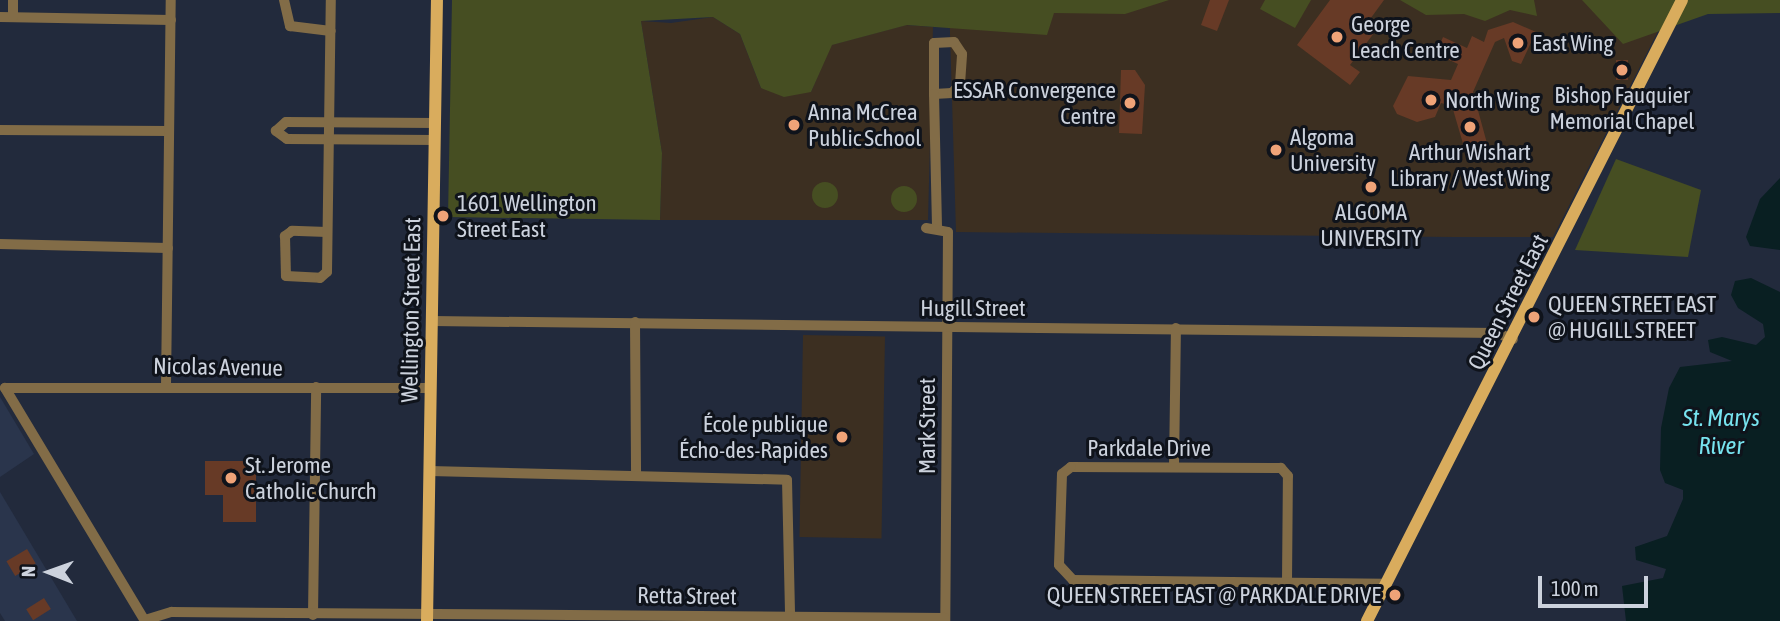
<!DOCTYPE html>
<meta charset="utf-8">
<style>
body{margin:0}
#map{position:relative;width:1780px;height:621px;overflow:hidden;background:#222a3c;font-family:"Asap Condensed",sans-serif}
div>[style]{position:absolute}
.built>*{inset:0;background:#2a354c}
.education>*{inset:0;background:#3c2f21;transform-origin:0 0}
.green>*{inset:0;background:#464e22}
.round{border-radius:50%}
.water>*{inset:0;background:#091f22}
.building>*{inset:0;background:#673a26;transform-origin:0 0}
.minor>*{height:10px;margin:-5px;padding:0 5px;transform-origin:5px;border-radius:5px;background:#826c47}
.major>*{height:12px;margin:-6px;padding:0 6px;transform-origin:6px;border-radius:6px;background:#d9ac5d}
.dots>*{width:19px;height:19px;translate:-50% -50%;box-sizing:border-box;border:4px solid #0f131b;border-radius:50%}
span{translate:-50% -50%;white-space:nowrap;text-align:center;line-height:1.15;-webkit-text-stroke:6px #0f131b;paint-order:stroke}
.poi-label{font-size:23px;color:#ccd2dd}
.left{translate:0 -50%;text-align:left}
.right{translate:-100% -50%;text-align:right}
.street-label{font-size:23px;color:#ccd2dd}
.water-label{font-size:24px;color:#77e3ef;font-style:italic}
.north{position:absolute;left:14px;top:537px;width:70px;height:70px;-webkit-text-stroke:5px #0f131b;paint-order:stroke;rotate:271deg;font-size:19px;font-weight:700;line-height:28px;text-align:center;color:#ccd2dd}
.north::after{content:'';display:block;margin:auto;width:24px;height:32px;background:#ccd2dd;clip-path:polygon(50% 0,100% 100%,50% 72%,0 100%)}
.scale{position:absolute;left:1538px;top:576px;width:110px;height:32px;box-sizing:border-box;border:4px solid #ccd2dd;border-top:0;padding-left:9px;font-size:21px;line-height:24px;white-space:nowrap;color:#ccd2dd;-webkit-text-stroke:5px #0f131b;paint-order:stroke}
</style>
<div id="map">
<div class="built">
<i style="clip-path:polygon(0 397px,34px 454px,0 477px)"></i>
<i style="clip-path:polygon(0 492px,77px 621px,5px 621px,0 613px)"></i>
</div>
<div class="education">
<i style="clip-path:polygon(949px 0,1674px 0,1553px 237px,1452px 237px,956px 232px)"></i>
<i style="clip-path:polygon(713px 17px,740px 34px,761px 88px,811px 92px,831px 45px,906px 25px,933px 27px,928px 220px,660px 220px,662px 153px,641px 21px,671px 23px)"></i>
<i style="left:803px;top:335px;width:82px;height:202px;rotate:1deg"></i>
</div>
<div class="green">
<i style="clip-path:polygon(452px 0,1169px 0,1125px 14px,1054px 13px,1047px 35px,907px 25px,832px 45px,811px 92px,784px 97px,761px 88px,740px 34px,713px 17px,641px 21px,662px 153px,660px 220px,448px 217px)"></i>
<i style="clip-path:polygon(1265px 0,1311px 0,1295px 28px,1260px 9px)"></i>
<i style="clip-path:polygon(1400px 0,1534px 0,1537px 16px,1510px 10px,1485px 21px,1464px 14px,1426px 15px)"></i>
<i style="clip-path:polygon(1582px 0,1780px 0,1780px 13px,1708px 14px,1623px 44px)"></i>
<i style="clip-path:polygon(1616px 159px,1701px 190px,1688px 257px,1575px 250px)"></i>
<i class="round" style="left:812px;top:182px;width:26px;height:26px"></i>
<i class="round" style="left:891px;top:186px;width:26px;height:26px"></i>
</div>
<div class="water">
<i style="clip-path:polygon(1780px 178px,1780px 250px,1750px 246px,1746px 237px,1760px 199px)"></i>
<i style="clip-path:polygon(1751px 278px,1780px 292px,1780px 621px,1626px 621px,1622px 586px,1663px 578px,1666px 569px,1636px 560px,1635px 547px,1667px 536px,1683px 499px,1683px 490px,1665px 483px,1660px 470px,1661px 428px,1669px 388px,1680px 367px,1732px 361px,1710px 352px,1708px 340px,1722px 337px,1756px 345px,1765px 337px,1763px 324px,1738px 308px,1731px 295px,1735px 281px)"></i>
</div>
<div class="building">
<i style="clip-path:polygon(1210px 0,1229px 0,1217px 31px,1201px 25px)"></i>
<i style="clip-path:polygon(1330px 0,1384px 0,1368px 22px,1377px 29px,1350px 65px,1360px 72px,1350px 85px,1297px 45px)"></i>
<i style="clip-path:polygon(1513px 22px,1536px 32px,1521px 64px,1512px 61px,1504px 38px,1495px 42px,1473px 92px,1488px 147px,1466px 154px,1452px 106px,1441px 103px,1435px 117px,1417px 122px,1397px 114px,1393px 106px,1408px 76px,1451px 80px,1458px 64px,1436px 54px,1443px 37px,1467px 48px,1472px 36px,1484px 42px,1488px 30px)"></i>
<i style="left:1616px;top:60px;width:12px;height:20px"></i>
<i style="clip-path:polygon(1121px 70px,1135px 70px,1145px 85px,1142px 134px,1119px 133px)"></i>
<i style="clip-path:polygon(205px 461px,256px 461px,256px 522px,223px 522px,223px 495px,205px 495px)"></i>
<i style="left:27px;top:549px;width:17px;height:24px;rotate:59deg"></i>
<i style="left:44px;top:598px;width:13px;height:21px;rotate:58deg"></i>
</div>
<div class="minor">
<i style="left:284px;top:0;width:27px;rotate:77deg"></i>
<i style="left:290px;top:26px;width:41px;rotate:7deg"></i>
<i style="left:0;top:17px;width:171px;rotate:1deg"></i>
<i style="left:13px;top:17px;width:17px;rotate:-90deg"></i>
<i style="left:934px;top:94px;width:18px;rotate:-3deg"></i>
<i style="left:952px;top:93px;width:12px;rotate:-48deg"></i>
<i style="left:960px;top:84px;width:30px;rotate:-86deg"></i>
<i style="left:962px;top:54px;width:14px;rotate:-124deg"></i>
<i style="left:954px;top:42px;width:20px;rotate:177deg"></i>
<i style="left:934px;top:43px;width:51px;rotate:90deg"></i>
<i style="left:934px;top:94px;width:134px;rotate:88.7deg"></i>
<i style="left:0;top:130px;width:169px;rotate:0.3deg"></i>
<i style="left:435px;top:140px;width:148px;rotate:-179.6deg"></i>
<i style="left:287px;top:139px;width:14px;rotate:-144deg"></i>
<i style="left:276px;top:131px;width:13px;rotate:-42deg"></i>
<i style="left:286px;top:122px;width:149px;rotate:0.4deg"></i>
<i style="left:926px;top:228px;width:22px;rotate:10deg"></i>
<i style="left:948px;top:232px;width:389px;rotate:90.4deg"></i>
<i style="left:327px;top:232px;width:35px;rotate:-178deg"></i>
<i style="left:292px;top:231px;width:9px;rotate:144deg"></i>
<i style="left:285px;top:236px;width:40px;rotate:88.6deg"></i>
<i style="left:286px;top:276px;width:34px;rotate:3deg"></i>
<i style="left:320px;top:278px;width:9px;rotate:-41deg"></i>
<i style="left:327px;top:272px;width:272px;rotate:-89.2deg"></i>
<i style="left:0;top:244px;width:168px;rotate:1.4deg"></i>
<i style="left:432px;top:321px;width:1065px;rotate:0.65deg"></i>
<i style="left:1497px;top:333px;width:17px;rotate:21deg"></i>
<i style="left:635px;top:322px;width:153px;rotate:89.6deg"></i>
<i style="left:166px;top:386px;width:386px;rotate:-89.3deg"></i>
<i style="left:1174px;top:467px;width:139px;rotate:-89.2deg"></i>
<i style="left:430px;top:471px;width:357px;rotate:1.4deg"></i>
<i style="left:787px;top:480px;width:137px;rotate:88.7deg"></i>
<i style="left:1287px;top:581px;width:105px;rotate:-89.5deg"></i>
<i style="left:1288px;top:476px;width:11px;rotate:-131deg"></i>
<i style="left:1281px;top:468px;width:210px;rotate:-179.7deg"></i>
<i style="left:1071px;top:467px;width:11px;rotate:142deg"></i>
<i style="left:1062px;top:474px;width:91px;rotate:91.9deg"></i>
<i style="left:1059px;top:565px;width:21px;rotate:47deg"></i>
<i style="left:1073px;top:580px;width:312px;rotate:0.7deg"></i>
<i style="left:313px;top:615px;width:228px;rotate:-89.2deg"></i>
<i style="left:145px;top:620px;width:28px;rotate:-17deg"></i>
<i style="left:172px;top:612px;width:773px;rotate:0.44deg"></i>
<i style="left:145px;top:621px;width:272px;rotate:-121deg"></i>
<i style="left:5px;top:388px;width:426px"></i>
</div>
<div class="major">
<i style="left:427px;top:621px;width:621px;rotate:-89.08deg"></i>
<i style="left:1367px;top:621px;width:696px;rotate:-63.1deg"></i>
</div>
<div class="dots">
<i style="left:1337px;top:37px;background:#efa378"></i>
<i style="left:1518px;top:43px;background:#efa378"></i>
<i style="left:1622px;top:70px;background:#efa378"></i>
<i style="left:1431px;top:100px;background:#efa378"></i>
<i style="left:1130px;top:103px;background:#efa378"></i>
<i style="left:794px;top:125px;background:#efa378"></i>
<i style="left:1470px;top:127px;background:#efa378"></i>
<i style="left:1276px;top:150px;background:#efa378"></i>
<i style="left:1371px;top:187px;background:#efa378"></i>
<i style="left:443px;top:216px;background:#efa378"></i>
<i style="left:1534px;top:317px;background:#efa378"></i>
<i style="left:842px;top:437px;background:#efa378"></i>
<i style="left:231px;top:478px;background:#efa378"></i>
<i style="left:1395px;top:595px;background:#efa378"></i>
</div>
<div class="poi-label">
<span class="left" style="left:1351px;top:37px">George<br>Leach Centre</span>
<span class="left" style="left:1532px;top:43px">East Wing</span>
<span class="right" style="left:1116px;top:103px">ESSAR Convergence<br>Centre</span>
<span style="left:1622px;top:108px">Bishop Fauquier<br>Memorial Chapel</span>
<span class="left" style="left:1445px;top:100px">North Wing</span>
<span class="left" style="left:808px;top:125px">Anna McCrea<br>Public School</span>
<span class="left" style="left:1290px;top:150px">Algoma<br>University</span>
<span style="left:1470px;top:165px">Arthur Wishart<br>Library / West Wing</span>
<span class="left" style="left:457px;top:216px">1601 Wellington<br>Street East</span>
<span style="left:1371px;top:225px">ALGOMA<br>UNIVERSITY</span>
<span class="left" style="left:1548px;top:317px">QUEEN STREET EAST<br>@ HUGILL STREET</span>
<span class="right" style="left:828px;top:437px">École publique<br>Écho-des-Rapides</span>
<span class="left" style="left:245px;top:478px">St. Jerome<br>Catholic Church</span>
<span class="right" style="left:1381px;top:595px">QUEEN STREET EAST @ PARKDALE DRIVE</span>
</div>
<div class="street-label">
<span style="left:1508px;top:302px;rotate:-63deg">Queen Street East</span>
<span style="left:973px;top:308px">Hugill Street</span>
<span style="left:411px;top:310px;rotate:-89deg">Wellington Street East</span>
<span style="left:218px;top:367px;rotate:1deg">Nicolas Avenue</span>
<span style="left:927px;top:426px;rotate:-90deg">Mark Street</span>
<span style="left:1149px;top:448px">Parkdale Drive</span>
<span style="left:687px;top:596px;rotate:1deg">Retta Street</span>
</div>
<div class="water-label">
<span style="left:1721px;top:432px">St. Marys<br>River</span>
</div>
<div class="north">N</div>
<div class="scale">100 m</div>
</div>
